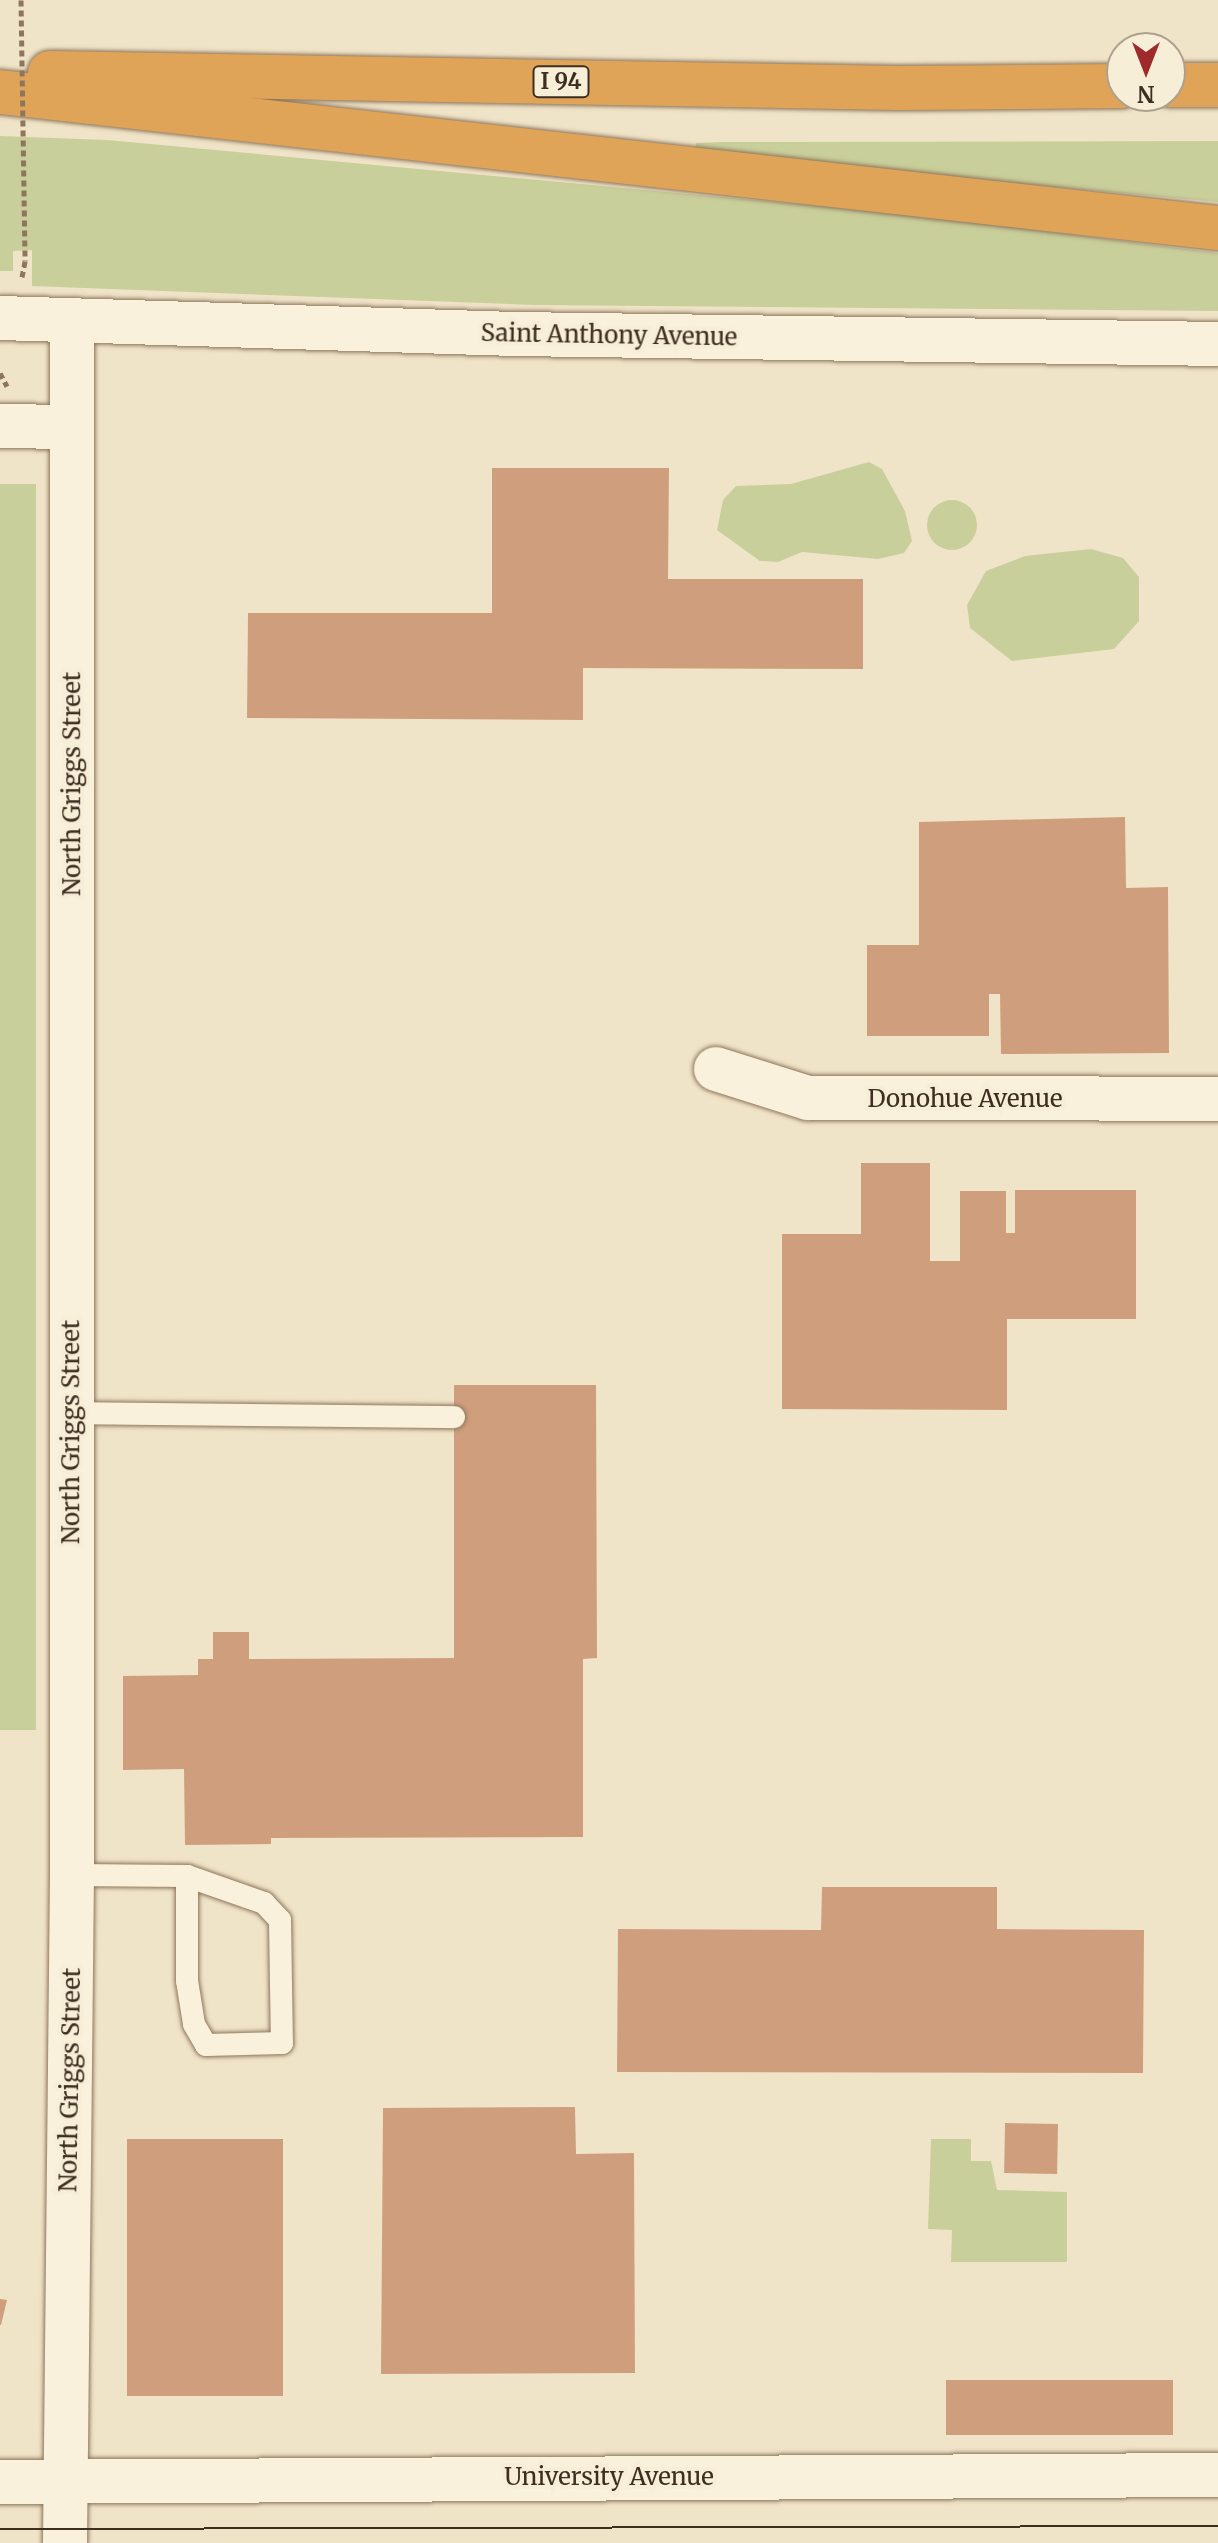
<!DOCTYPE html>
<style>
body{margin:0}
#map{position:relative;width:1218px;height:2543px;overflow:hidden;background:#f0e4c8;font-family:Merriweather,serif}
div>[style]{position:absolute}
.green>*{inset:0;background:#c9cf9b;transform-origin:0 0}
.round{border-radius:50%}
.building>*{inset:0;background:#cf9f7d;transform-origin:0 0}
.path>*{height:5px;margin-top:-2.5px;transform-origin:0;background:repeating-linear-gradient(90deg,#8d765c 0 6px,transparent 0 10px)}
.roads{filter:drop-shadow(0 0 2px #8d765c) drop-shadow(0 0 2px #8d765c)}
.service>*{height:22px;margin:-11px;padding:0 11px;transform-origin:11px;border-radius:11px;background:#faf1dc}
.minor>*{height:44px;margin:-22px;padding:0 22px;transform-origin:22px;border-radius:22px;background:#faf1dc}
.tertiary>*{height:44px;margin:-22px;padding:0 22px;transform-origin:22px;border-radius:22px;background:#faf1dc}
.secondary>*{height:44px;margin:-22px;padding:0 22px;transform-origin:22px;border-radius:22px;background:#faf1dc}
.motorway>*{height:44px;margin:-22px;padding:0 22px;transform-origin:22px;border-radius:22px;background:#e0a458}
.tram>*{height:2px;margin:-1px;padding:0 1px;transform-origin:1px;border-radius:1px;background:#3d2e20}
.path-bridge>*{height:5px;margin-top:-2.5px;transform-origin:0;background:repeating-linear-gradient(90deg,#8d765c 0 6px,transparent 0 10px)}
span{translate:-50% -50%;white-space:nowrap;text-align:center;line-height:1.15;-webkit-text-stroke:8px #f7eed8;paint-order:stroke}
.shield-label span{padding:2px 6px;background:#f7eed8;border:2px solid;border-radius:6px;-webkit-text-stroke-width:0}
.shield-label{font-size:22px;color:#3d2e20;font-weight:700}
.street-label{font-size:24px;color:#3d2e20}
.north{position:absolute;left:1106px;top:32px;width:80px;height:80px;box-sizing:border-box;background:#f7eed8;border:2px solid #ada18e;border-radius:50%;rotate:180deg;font-size:22px;font-weight:700;line-height:32px;text-align:center;color:#3d2e20}
.north::after{content:'';display:block;margin:auto;width:28px;height:36px;background:#9e2a2b;clip-path:polygon(50% 0,100% 100%,50% 72%,0 100%)}
</style>
<div id="map">
<div class="green">
<i style="clip-path:polygon(0 136px,107px 140px,926px 216px,1218px 253px,1218px 311px,535px 305px,32px 286px,32px 250px,13px 251px,13px 271px,0 271px)"></i>
<i style="clip-path:polygon(1218px 141px,1218px 202px,695px 154px,696px 143px,723px 142px)"></i>
<i style="clip-path:polygon(869px 462px,882px 469px,905px 511px,912px 541px,904px 553px,878px 559px,802px 552px,778px 562px,760px 561px,717px 530px,723px 500px,736px 486px,791px 484px)"></i>
<i style="left:0;top:484px;width:36px;height:1246px"></i>
<i class="round" style="left:927px;top:500px;width:50px;height:50px"></i>
<i style="clip-path:polygon(1091px 549px,1123px 558px,1139px 577px,1139px 621px,1114px 649px,1012px 661px,970px 628px,967px 605px,986px 571px,1025px 556px)"></i>
<i style="clip-path:polygon(931px 2139px,971px 2139px,971px 2161px,991px 2161px,997px 2190px,1067px 2192px,1067px 2262px,951px 2262px,952px 2230px,928px 2229px)"></i>
</div>
<div class="building">
<i style="clip-path:polygon(492px 468px,669px 468px,668px 579px,863px 579px,863px 669px,583px 668px,583px 720px,247px 718px,248px 613px,492px 613px)"></i>
<i style="clip-path:polygon(1125px 817px,1126px 888px,1168px 887px,1169px 1053px,1001px 1054px,1000px 994px,989px 994px,989px 1036px,867px 1036px,867px 945px,919px 945px,919px 822px)"></i>
<i style="clip-path:polygon(861px 1163px,930px 1163px,930px 1261px,960px 1261px,960px 1191px,1006px 1191px,1006px 1233px,1015px 1233px,1015px 1190px,1136px 1190px,1136px 1319px,1007px 1319px,1007px 1410px,782px 1409px,782px 1234px,861px 1234px)"></i>
<i style="clip-path:polygon(454px 1385px,596px 1385px,597px 1658px,583px 1659px,583px 1837px,271px 1838px,271px 1844px,185px 1845px,184px 1769px,123px 1770px,123px 1676px,198px 1675px,198px 1659px,213px 1659px,213px 1632px,249px 1632px,249px 1659px,454px 1658px)"></i>
<i style="clip-path:polygon(822px 1887px,997px 1887px,997px 1929px,1144px 1930px,1143px 2073px,617px 2072px,618px 1929px,821px 1930px)"></i>
<i style="clip-path:polygon(575px 2107px,576px 2154px,634px 2153px,635px 2373px,381px 2374px,383px 2108px)"></i>
<i style="left:1005px;top:2123px;width:53px;height:50px;rotate:1deg"></i>
<i style="left:127px;top:2139px;width:156px;height:257px"></i>
<i style="clip-path:polygon(0 2299px,7px 2300px,1px 2325px,0 2325px)"></i>
<i style="left:1173px;top:2380px;width:55px;height:227px;rotate:90deg"></i>
</div>
<div class="path">
<i style="left:22px;top:277px;width:16px;rotate:-79deg"></i>
<i style="left:0;top:373px;width:15px;rotate:62deg"></i>
</div>
<div class="roads">
<div class="service">
<i style="left:71px;top:1413px;width:383px;rotate:0.6deg"></i>
<i style="left:72px;top:1875px;width:115px;rotate:0.5deg"></i>
<i style="left:187px;top:1876px;width:82px;rotate:19.3deg"></i>
<i style="left:264px;top:1903px;width:23px;rotate:47deg"></i>
<i style="left:280px;top:1920px;width:123px;rotate:89.1deg"></i>
<i style="left:282px;top:2043px;width:76px;rotate:178.5deg"></i>
<i style="left:206px;top:2045px;width:24px;rotate:-120deg"></i>
<i style="left:194px;top:2024px;width:44px;rotate:-99.2deg"></i>
<i style="left:187px;top:1981px;width:105px;rotate:-90deg"></i>
</div>
<div class="minor">
<i style="left:0;top:426px;width:72px;rotate:0.8deg"></i>
<i style="left:716px;top:1069px;width:96px;rotate:17.5deg"></i>
<i style="left:808px;top:1098px;width:410px;rotate:0.1deg"></i>
<i style="left:65px;top:2543px;width:668px;rotate:-89.4deg"></i>
<i style="left:72px;top:1875px;width:1555px;rotate:-90deg"></i>
</div>
<div class="tertiary">
<i style="left:0;top:318px;width:515px;rotate:1.78deg"></i>
<i style="left:515px;top:334px;width:703px;rotate:0.81deg"></i>
</div>
<div class="secondary">
<i style="left:0;top:2482px;width:1218px;rotate:-0.33deg"></i>
</div>
<div class="motorway">
<i style="left:50px;top:73px;width:848px;rotate:1.01deg"></i>
<i style="left:898px;top:88px;width:224px;rotate:-0.5deg"></i>
<i style="left:1170px;top:85px;width:48px"></i>
<i style="left:0;top:92px;width:1226px;rotate:6.37deg"></i>
</div>
</div>
<div class="tram">
<i style="left:0;top:2529px;width:1218px;rotate:-0.14deg"></i>
</div>
<div class="path-bridge">
<i style="left:21px;top:0;width:261px;rotate:89.1deg"></i>
</div>
<div class="shield-label">
<span style="left:561px;top:82px">I 94</span>
</div>
<div class="street-label">
<span style="left:609px;top:335px;rotate:1deg">Saint Anthony Avenue</span>
<span style="left:72px;top:784px;rotate:-90deg">North Griggs Street</span>
<span style="left:965px;top:1099px">Donohue Avenue</span>
<span style="left:71px;top:1432px;rotate:-90deg">North Griggs Street</span>
<span style="left:70px;top:2080px;rotate:-89deg">North Griggs Street</span>
<span style="left:609px;top:2477px">University Avenue</span>
</div>
<div class="north">N</div>
</div>
